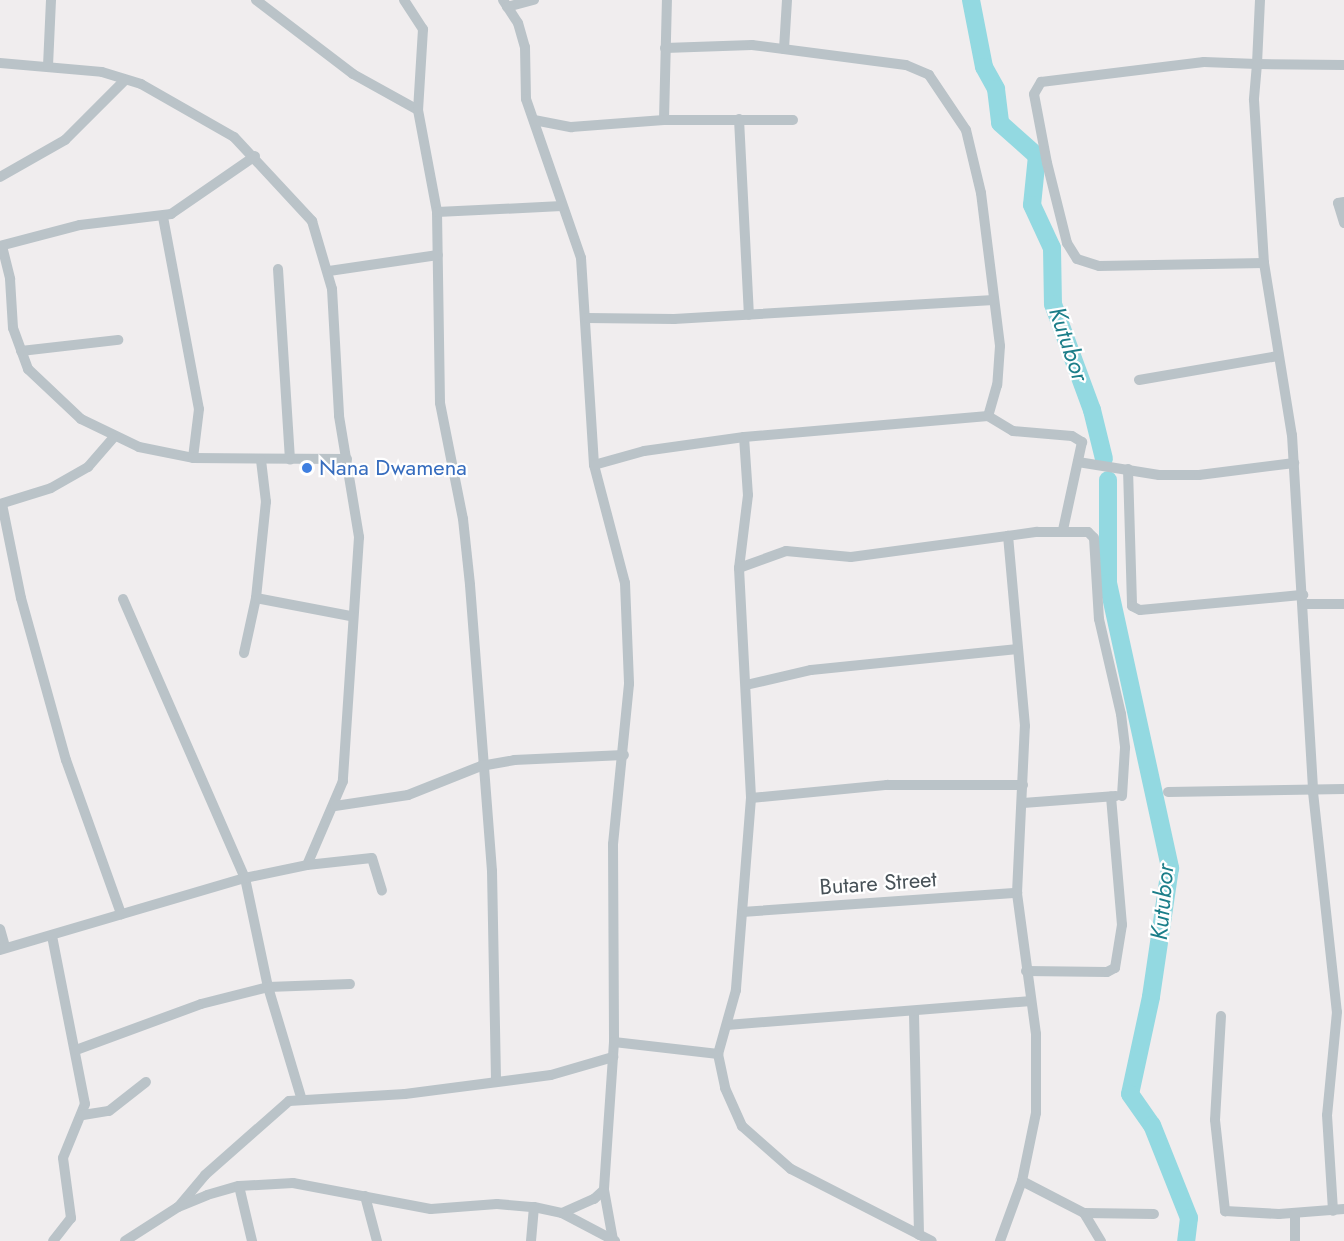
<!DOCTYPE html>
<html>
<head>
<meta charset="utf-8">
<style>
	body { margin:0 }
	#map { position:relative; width:1344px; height:1241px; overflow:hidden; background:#f0edee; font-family:Jost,sans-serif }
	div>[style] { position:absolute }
	.river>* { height:18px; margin:-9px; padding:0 9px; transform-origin:9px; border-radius:9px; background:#93d9e1 }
	.minor>* { height:10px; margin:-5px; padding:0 5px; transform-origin:5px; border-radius:5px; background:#bac3c8 }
	.dots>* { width:16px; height:16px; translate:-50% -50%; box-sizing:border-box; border:3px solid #fff; border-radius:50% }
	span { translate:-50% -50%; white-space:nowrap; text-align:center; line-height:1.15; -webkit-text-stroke:4.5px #fff; paint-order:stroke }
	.shop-label { font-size:22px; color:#366cbe }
	.left { translate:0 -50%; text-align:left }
	.street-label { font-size:22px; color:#485258 }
	.water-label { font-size:24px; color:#1c7e89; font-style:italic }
</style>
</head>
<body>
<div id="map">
	<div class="river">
		<div style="left:971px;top:0;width:68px;rotate:79deg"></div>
		<div style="left:984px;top:67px;width:25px;rotate:61deg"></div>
		<div style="left:996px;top:89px;width:34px;rotate:83deg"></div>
		<div style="left:1000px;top:123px;width:50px;rotate:41.7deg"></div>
		<div style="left:1037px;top:156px;width:49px;rotate:95.8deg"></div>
		<div style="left:1032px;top:205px;width:47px;rotate:65.1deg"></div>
		<div style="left:1052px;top:248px;width:56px;rotate:89deg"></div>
		<div style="left:1053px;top:304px;width:113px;rotate:69.8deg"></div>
		<div style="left:1092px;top:410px;width:50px;rotate:76.2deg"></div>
		<div style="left:1108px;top:480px;width:103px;rotate:90deg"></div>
		<div style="left:1108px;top:583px;width:292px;rotate:77.7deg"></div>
		<div style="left:1170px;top:868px;width:130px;rotate:98.4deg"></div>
		<div style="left:1151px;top:997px;width:99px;rotate:102.2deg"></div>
		<div style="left:1130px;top:1094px;width:38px;rotate:55deg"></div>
		<div style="left:1152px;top:1125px;width:100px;rotate:68.3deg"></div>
		<div style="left:1189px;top:1218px;width:23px;rotate:97deg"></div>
	</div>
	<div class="minor">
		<div style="left:256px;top:0;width:122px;rotate:37.3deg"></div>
		<div style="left:353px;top:74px;width:74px;rotate:29deg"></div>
		<div style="left:404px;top:0;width:35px;rotate:57deg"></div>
		<div style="left:423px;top:29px;width:81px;rotate:93.5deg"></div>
		<div style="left:418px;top:110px;width:104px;rotate:79.4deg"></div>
		<div style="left:437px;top:212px;width:191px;rotate:89.1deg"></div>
		<div style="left:440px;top:403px;width:118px;rotate:78.8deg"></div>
		<div style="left:463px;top:519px;width:66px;rotate:83.9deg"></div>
		<div style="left:470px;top:585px;width:287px;rotate:85.6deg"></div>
		<div style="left:492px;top:871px;width:209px;rotate:88.9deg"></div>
		<div style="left:503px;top:0;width:27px;rotate:57deg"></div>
		<div style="left:518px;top:23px;width:25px;rotate:74deg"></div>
		<div style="left:525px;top:47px;width:52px;rotate:88.9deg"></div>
		<div style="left:526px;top:99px;width:168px;rotate:70.9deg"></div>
		<div style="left:581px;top:258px;width:207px;rotate:86.4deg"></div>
		<div style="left:594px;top:465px;width:122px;rotate:75.3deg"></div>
		<div style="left:625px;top:583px;width:101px;rotate:87.7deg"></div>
		<div style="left:629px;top:684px;width:161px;rotate:95.7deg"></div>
		<div style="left:613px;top:844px;width:198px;rotate:89.7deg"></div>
		<div style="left:614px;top:1042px;width:148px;rotate:93.9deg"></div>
		<div style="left:604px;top:1190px;width:51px;rotate:79.8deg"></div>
		<div style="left:1260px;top:0;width:64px;rotate:92.7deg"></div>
		<div style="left:1257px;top:64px;width:87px;rotate:0.7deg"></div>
		<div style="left:507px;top:7px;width:28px;rotate:-15deg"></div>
		<div style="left:665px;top:48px;width:87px;rotate:-2deg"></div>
		<div style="left:752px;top:45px;width:155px;rotate:7.4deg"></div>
		<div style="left:906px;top:65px;width:25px;rotate:23deg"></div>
		<div style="left:929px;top:75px;width:66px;rotate:56.1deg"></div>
		<div style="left:966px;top:130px;width:65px;rotate:76.6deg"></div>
		<div style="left:981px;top:193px;width:154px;rotate:82.9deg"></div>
		<div style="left:1000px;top:346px;width:39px;rotate:94deg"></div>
		<div style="left:997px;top:385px;width:32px;rotate:106deg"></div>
		<div style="left:784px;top:49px;width:49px;rotate:-86.5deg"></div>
		<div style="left:0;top:63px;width:102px;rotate:5deg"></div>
		<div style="left:102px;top:72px;width:41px;rotate:17.1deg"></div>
		<div style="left:141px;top:84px;width:107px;rotate:29.7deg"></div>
		<div style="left:234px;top:137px;width:115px;rotate:47.1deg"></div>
		<div style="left:312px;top:221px;width:71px;rotate:73.6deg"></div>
		<div style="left:332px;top:289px;width:127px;rotate:86.8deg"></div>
		<div style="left:339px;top:416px;width:123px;rotate:80.6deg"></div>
		<div style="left:359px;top:537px;width:245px;rotate:93.8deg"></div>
		<div style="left:343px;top:781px;width:91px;rotate:113.2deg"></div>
		<div style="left:48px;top:66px;width:66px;rotate:-87.4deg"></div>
		<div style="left:739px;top:119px;width:196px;rotate:87.1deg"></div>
		<div style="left:534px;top:120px;width:38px;rotate:11deg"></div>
		<div style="left:571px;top:127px;width:93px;rotate:-4.3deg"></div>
		<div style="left:664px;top:120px;width:120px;rotate:-88.6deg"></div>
		<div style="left:664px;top:120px;width:129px"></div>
		<div style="left:0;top:177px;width:75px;rotate:-29.6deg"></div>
		<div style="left:65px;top:140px;width:85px;rotate:-45deg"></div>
		<div style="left:1344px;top:202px;width:6px;rotate:171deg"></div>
		<div style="left:1338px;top:203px;width:21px;rotate:73deg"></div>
		<div style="left:437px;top:212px;width:125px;rotate:-2.7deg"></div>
		<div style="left:163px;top:217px;width:195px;rotate:79.4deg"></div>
		<div style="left:199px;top:409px;width:49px;rotate:97deg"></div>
		<div style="left:0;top:246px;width:83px;rotate:-14.7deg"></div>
		<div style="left:80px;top:225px;width:92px;rotate:-6.9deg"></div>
		<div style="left:171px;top:214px;width:102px;rotate:-34.6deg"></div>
		<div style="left:2px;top:246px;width:34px;rotate:76deg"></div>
		<div style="left:10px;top:279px;width:49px;rotate:86.5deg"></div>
		<div style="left:13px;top:328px;width:44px;rotate:69.9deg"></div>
		<div style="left:28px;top:369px;width:73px;rotate:43.3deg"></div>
		<div style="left:81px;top:419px;width:64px;rotate:25.8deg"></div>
		<div style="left:139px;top:447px;width:55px;rotate:11.5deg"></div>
		<div style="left:193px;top:458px;width:154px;rotate:0.4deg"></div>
		<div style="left:1264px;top:263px;width:165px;rotate:179deg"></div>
		<div style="left:1099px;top:266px;width:23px;rotate:-162deg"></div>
		<div style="left:1077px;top:259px;width:19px;rotate:-122deg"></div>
		<div style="left:1067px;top:243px;width:82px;rotate:-104deg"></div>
		<div style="left:1047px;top:163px;width:70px;rotate:-100.7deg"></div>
		<div style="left:1034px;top:94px;width:14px;rotate:-60deg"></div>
		<div style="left:1041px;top:82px;width:164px;rotate:-7deg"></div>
		<div style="left:1204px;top:62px;width:53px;rotate:2.2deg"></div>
		<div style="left:1257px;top:64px;width:36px;rotate:95deg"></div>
		<div style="left:1254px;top:100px;width:163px;rotate:86.5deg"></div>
		<div style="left:1264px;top:263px;width:174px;rotate:80.8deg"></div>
		<div style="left:1292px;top:435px;width:358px;rotate:86.6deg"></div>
		<div style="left:1313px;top:792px;width:221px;rotate:83.8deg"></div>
		<div style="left:1337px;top:1012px;width:103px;rotate:95.5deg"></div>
		<div style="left:1327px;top:1115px;width:96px;rotate:86.4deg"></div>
		<div style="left:278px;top:269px;width:191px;rotate:86.4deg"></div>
		<div style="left:329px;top:271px;width:110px;rotate:-8.4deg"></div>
		<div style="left:587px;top:318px;width:87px;rotate:0.7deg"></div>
		<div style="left:674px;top:319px;width:320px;rotate:-3.4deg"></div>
		<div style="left:21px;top:351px;width:98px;rotate:-6.5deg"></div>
		<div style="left:1139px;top:380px;width:141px;rotate:-9.8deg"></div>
		<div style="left:744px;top:437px;width:58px;rotate:86.1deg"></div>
		<div style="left:748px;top:495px;width:74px;rotate:97deg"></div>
		<div style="left:739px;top:568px;width:230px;rotate:87deg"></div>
		<div style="left:751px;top:798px;width:193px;rotate:94.5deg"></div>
		<div style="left:736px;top:990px;width:66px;rotate:105.7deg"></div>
		<div style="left:718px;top:1054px;width:35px;rotate:78deg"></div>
		<div style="left:725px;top:1088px;width:42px;rotate:65.9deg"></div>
		<div style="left:742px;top:1126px;width:65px;rotate:41.3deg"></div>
		<div style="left:791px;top:1169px;width:158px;rotate:27.1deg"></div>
		<div style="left:1078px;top:462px;width:82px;rotate:9.1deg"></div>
		<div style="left:1159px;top:475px;width:40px"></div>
		<div style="left:1199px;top:475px;width:96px;rotate:-7.2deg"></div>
		<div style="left:594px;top:465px;width:52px;rotate:-15.6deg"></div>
		<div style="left:644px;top:451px;width:101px;rotate:-8deg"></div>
		<div style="left:744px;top:437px;width:245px;rotate:-4.9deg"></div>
		<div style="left:988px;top:416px;width:29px;rotate:31deg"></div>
		<div style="left:1013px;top:431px;width:59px;rotate:4.8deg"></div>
		<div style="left:1072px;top:436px;width:12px;rotate:31deg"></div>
		<div style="left:1082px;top:442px;width:90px;rotate:102.2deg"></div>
		<div style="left:1128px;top:469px;width:137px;rotate:88.3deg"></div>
		<div style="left:1132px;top:606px;width:9px;rotate:27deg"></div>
		<div style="left:1140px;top:610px;width:164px;rotate:-5.3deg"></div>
		<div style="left:0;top:504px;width:53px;rotate:-17.4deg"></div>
		<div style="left:51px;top:488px;width:43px;rotate:-29.6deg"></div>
		<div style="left:88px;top:467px;width:38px;rotate:-49deg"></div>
		<div style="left:2px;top:504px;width:96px;rotate:78.6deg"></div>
		<div style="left:21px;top:598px;width:168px;rotate:74.5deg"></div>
		<div style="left:66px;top:760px;width:164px;rotate:70.3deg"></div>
		<div style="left:739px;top:568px;width:50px;rotate:-19.9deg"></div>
		<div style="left:786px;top:551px;width:65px;rotate:5.3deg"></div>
		<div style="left:851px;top:557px;width:188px;rotate:-7.7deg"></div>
		<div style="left:1037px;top:532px;width:51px"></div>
		<div style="left:1088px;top:532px;width:8px;rotate:45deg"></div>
		<div style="left:1094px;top:538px;width:81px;rotate:86.5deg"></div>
		<div style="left:1099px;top:619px;width:98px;rotate:77deg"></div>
		<div style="left:1121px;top:714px;width:34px;rotate:83deg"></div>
		<div style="left:1125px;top:748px;width:48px;rotate:93.6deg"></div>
		<div style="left:256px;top:598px;width:96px;rotate:10.8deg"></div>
		<div style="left:123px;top:599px;width:305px;rotate:66.4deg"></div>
		<div style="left:245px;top:878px;width:111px;rotate:78.1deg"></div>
		<div style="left:268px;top:987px;width:115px;rotate:73.3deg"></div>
		<div style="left:1305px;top:604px;width:39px"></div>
		<div style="left:244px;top:653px;width:56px;rotate:-77.7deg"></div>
		<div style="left:256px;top:598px;width:97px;rotate:-84.1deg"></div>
		<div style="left:266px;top:502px;width:42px;rotate:-96.8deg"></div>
		<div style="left:746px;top:685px;width:67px;rotate:-13deg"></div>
		<div style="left:811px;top:670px;width:208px;rotate:-5.8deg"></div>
		<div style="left:1168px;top:792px;width:176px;rotate:-1deg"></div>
		<div style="left:751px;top:798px;width:137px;rotate:-5.5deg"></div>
		<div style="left:887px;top:785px;width:136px"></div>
		<div style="left:1023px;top:803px;width:93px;rotate:-4.3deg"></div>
		<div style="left:335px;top:806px;width:74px;rotate:-8.6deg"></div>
		<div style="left:408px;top:795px;width:79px;rotate:-21.7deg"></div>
		<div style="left:481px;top:766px;width:34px;rotate:-10deg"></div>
		<div style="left:514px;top:760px;width:110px;rotate:-2.6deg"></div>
		<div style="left:742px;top:912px;width:276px;rotate:-4deg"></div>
		<div style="left:0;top:929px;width:19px;rotate:74deg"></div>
		<div style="left:52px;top:936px;width:171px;rotate:78.9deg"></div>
		<div style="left:85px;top:1104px;width:58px;rotate:112.2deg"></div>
		<div style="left:63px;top:1158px;width:61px;rotate:82.4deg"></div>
		<div style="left:71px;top:1218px;width:29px;rotate:128deg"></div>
		<div style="left:0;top:950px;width:255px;rotate:-16.4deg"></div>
		<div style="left:245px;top:878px;width:63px;rotate:-11.8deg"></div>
		<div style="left:307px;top:865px;width:65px;rotate:-6.1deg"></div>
		<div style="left:372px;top:858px;width:34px;rotate:73deg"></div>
		<div style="left:1026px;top:971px;width:81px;rotate:0.7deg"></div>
		<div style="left:1107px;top:972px;width:9px;rotate:-27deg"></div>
		<div style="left:1115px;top:968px;width:44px;rotate:-80.8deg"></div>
		<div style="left:1122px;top:925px;width:129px;rotate:-94.9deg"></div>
		<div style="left:914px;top:1014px;width:221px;rotate:88.7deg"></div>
		<div style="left:1221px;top:1016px;width:104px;rotate:93.3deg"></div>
		<div style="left:1215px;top:1120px;width:92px;rotate:83.7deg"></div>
		<div style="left:1225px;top:1211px;width:54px;rotate:3.2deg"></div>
		<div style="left:1279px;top:1214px;width:65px;rotate:-4.4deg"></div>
		<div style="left:727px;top:1025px;width:305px;rotate:-4.5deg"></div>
		<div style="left:614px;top:1042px;width:105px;rotate:6.6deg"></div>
		<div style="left:76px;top:1050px;width:133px;rotate:-20.2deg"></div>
		<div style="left:201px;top:1004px;width:69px;rotate:-14.2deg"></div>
		<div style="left:268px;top:987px;width:82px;rotate:-2.1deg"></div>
		<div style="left:83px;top:1115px;width:26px;rotate:-9deg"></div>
		<div style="left:109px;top:1111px;width:47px;rotate:-38.1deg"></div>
		<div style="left:1022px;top:1181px;width:70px;rotate:27.3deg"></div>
		<div style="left:1084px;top:1213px;width:70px;rotate:0.8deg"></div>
		<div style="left:239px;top:1186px;width:57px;rotate:76.7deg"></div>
		<div style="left:365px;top:1196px;width:47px;rotate:75.1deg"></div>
		<div style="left:180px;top:1205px;width:39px;rotate:-50deg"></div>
		<div style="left:205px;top:1175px;width:112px;rotate:-41.4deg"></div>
		<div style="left:289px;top:1101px;width:116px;rotate:-3.5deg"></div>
		<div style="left:405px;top:1094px;width:147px;rotate:-7.4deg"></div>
		<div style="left:551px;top:1075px;width:65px;rotate:-16.2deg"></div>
		<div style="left:562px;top:1213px;width:35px;rotate:-24deg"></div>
		<div style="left:594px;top:1199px;width:13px;rotate:-42deg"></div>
		<div style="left:1084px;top:1213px;width:33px;rotate:59deg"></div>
		<div style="left:125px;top:1241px;width:63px;rotate:-32.7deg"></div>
		<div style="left:178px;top:1207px;width:31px;rotate:-22deg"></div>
		<div style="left:207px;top:1195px;width:33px;rotate:-16deg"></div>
		<div style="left:239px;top:1186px;width:54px;rotate:-3.2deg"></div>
		<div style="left:293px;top:1183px;width:140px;rotate:10.7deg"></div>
		<div style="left:431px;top:1209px;width:66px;rotate:-4.3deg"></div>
		<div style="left:497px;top:1204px;width:37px;rotate:5deg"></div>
		<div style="left:534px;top:1207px;width:29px;rotate:12deg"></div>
		<div style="left:562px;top:1213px;width:60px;rotate:27.8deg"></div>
		<div style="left:531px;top:1241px;width:34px;rotate:-85deg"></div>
		<div style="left:1000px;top:1241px;width:64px;rotate:-69.9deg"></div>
		<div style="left:1022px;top:1181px;width:69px;rotate:-78.4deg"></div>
		<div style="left:1036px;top:1113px;width:79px;rotate:-90deg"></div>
		<div style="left:1036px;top:1034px;width:142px;rotate:-97.7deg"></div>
		<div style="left:1017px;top:893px;width:167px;rotate:-87.3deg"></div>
		<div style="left:1025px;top:726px;width:191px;rotate:-95.1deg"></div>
		<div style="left:1295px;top:1241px;width:27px;rotate:-90deg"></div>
	</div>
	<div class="dots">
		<div style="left:307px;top:468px;background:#3f7fe0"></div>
	</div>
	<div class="shop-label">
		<span class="left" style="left:319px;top:468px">Nana Dwamena</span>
	</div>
	<div class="street-label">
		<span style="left:878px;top:883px;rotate:-4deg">Butare Street</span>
	</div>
	<div class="water-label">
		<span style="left:1069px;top:344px;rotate:71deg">Kutubor</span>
		<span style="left:1162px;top:902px;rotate:-85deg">Kutubor</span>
	</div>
</div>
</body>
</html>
